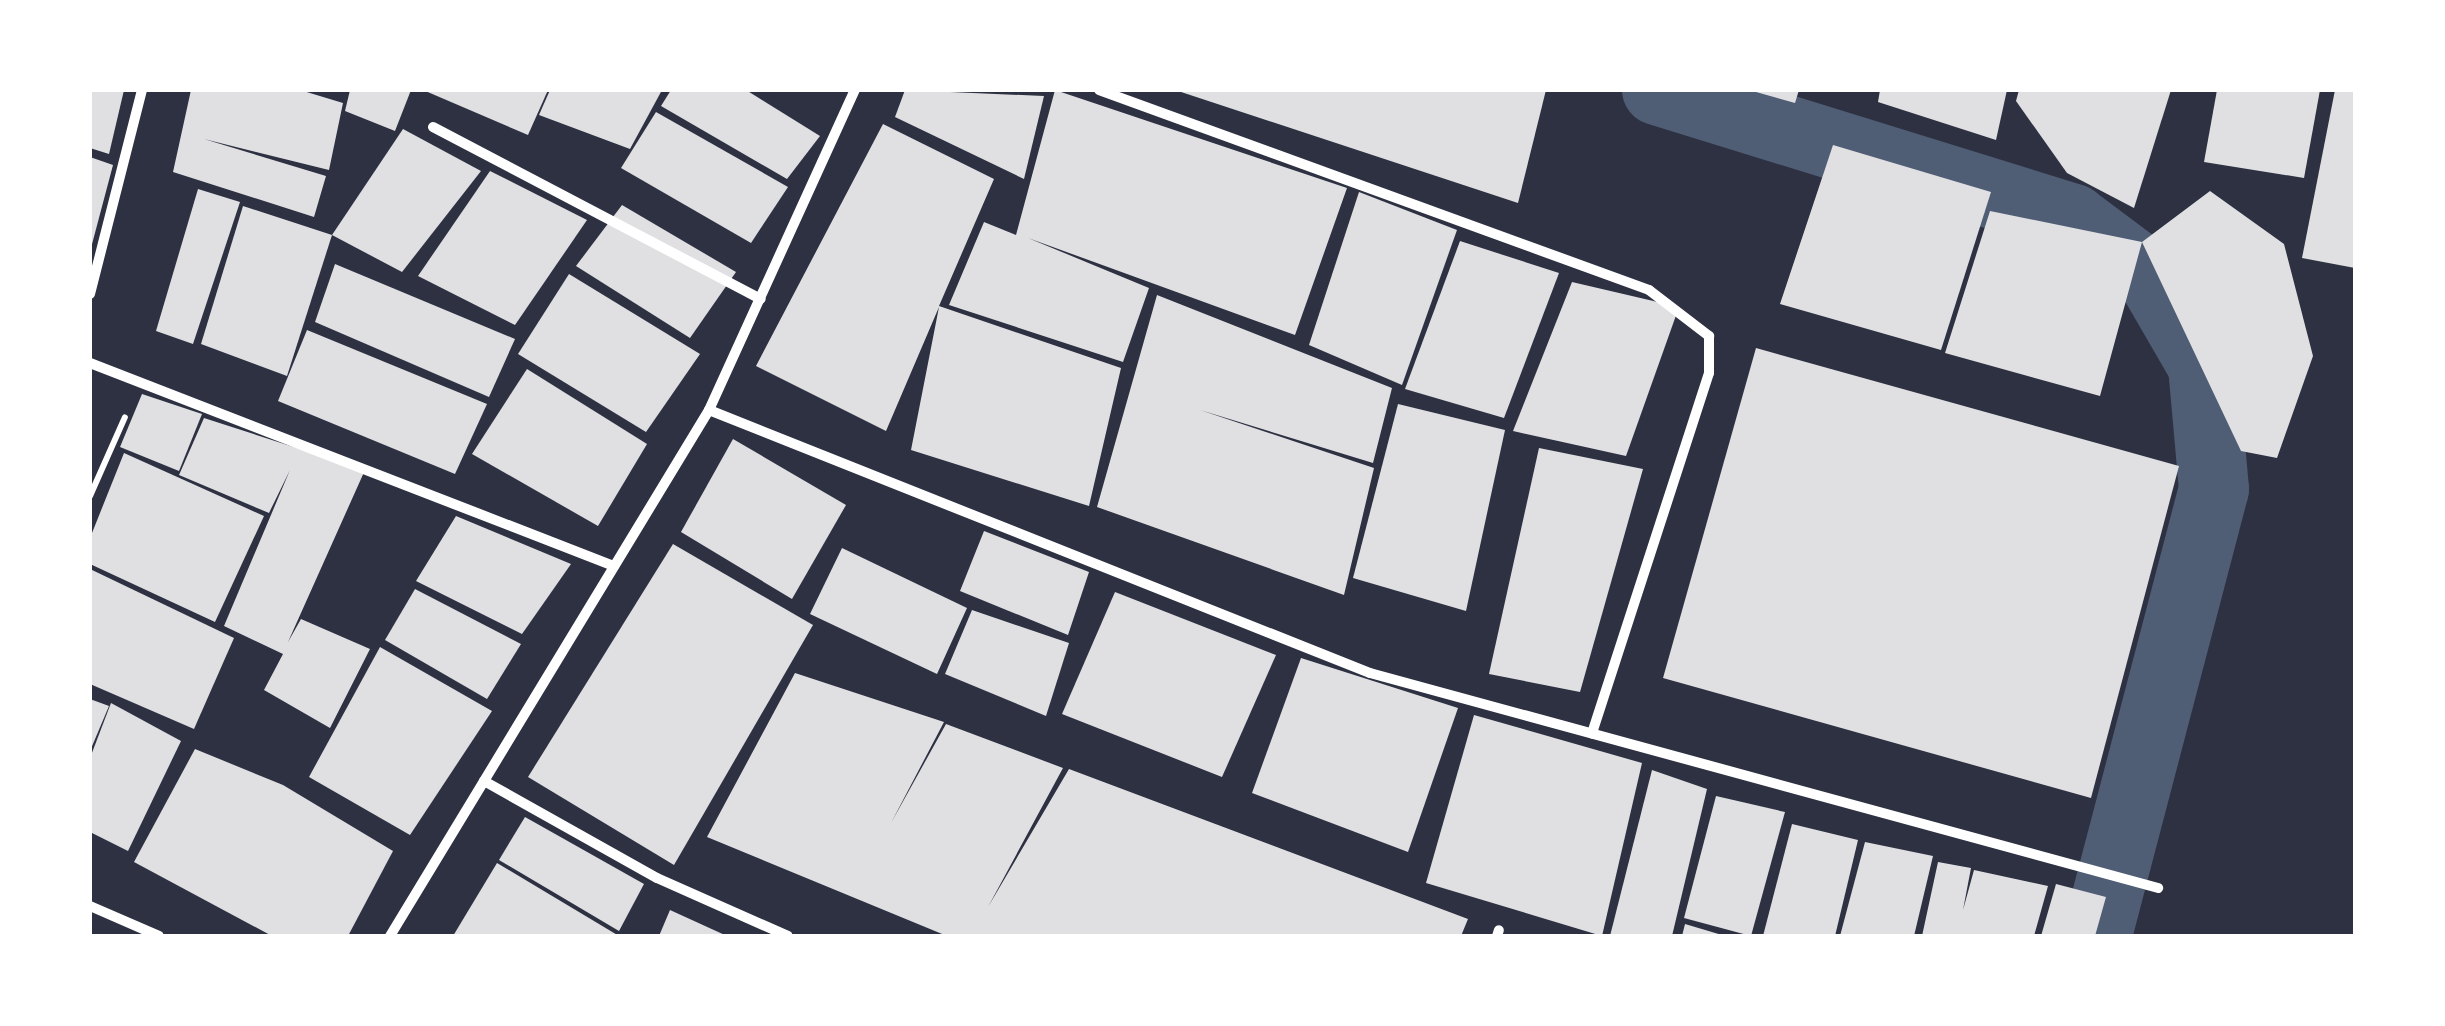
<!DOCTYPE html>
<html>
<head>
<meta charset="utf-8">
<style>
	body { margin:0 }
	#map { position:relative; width:2445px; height:1026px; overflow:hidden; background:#2d3142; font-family:Cabin,sans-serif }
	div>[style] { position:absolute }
	.canal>* { height:70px; margin:-35px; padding:0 35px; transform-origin:35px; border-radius:35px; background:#4f5d75 }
	.building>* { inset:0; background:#e0e0e3 }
	.path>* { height:6px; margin:-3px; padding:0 3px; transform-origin:3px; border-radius:3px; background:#fff }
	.minor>* { height:10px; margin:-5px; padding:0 5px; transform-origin:5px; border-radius:5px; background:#fff }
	span { translate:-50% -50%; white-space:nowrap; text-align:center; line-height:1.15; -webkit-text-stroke:10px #fff; paint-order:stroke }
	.frame { position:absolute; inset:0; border:92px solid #fff; pointer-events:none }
</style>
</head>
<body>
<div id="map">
	<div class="canal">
		<div style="left:1657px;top:90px;width:436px;rotate:17.2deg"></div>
		<div style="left:2073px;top:219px;width:99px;rotate:36.8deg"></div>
		<div style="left:2152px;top:278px;width:102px;rotate:59.9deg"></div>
		<div style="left:2203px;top:366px;width:123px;rotate:84.9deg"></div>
		<div style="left:2214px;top:489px;width:462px;rotate:104.7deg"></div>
	</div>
	<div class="building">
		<div style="clip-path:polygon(90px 90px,124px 90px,109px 154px,90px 148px)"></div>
		<div style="clip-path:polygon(191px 90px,300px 90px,343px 103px,329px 170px,204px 139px,326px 176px,314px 217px,173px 172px)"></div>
		<div style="clip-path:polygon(350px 90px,411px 90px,395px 131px,345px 111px)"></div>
		<div style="clip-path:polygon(423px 90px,548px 90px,528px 135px)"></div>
		<div style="clip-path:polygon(550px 90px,662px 90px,630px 149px,539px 115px)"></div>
		<div style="clip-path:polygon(671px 90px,746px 90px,820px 136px,787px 179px,661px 106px)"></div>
		<div style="clip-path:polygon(905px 90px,1044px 96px,1024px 179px,895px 117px)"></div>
		<div style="clip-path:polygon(1055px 90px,1347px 188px,1295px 335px,1028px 238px,1149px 288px,1123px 362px,949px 305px,984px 222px,1016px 235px)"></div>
		<div style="clip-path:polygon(1175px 90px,1546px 90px,1518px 203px)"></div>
		<div style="clip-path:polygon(1749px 90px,1799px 90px,1795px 103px)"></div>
		<div style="clip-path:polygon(1880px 90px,2007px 90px,1996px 140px,1878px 102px)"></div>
		<div style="clip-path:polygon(2019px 90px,2171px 90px,2134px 208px,2067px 173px,2016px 101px)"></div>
		<div style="clip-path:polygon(2217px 90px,2320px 90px,2304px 178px,2204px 162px)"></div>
		<div style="clip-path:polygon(2335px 90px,2355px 90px,2355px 268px,2302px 258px)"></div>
		<div style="clip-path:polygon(656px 112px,788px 187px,751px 243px,621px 168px)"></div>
		<div style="clip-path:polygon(883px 124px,994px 179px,939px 306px,1121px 368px,1089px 506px,911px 450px,939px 307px,886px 431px,756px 366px)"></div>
		<div style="clip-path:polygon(403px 129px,481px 171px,402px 272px,332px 235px)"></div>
		<div style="clip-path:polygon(1833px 145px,1991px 192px,1941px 350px,1780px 304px)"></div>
		<div style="clip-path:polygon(90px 157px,113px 165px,91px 248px,90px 248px)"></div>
		<div style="clip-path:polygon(490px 171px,587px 220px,515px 325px,418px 276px)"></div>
		<div style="clip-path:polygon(198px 189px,240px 202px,193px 344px,156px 331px)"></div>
		<div style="clip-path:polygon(2210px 191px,2284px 244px,2313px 356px,2277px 458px,2241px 451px,2142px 242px,2100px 396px,1945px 353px,1990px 211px,2142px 242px)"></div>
		<div style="clip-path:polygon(1359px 192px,1457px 230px,1402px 385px,1309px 345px)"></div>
		<div style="clip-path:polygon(622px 205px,736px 272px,690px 338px,576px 266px)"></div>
		<div style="clip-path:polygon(243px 206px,332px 235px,287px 376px,201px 344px)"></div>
		<div style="clip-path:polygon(1460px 241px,1559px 273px,1504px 418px,1405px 389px)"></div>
		<div style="clip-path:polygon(335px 264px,515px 339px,489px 397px,315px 322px)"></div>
		<div style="clip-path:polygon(569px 274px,700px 354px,646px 432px,518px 354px)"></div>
		<div style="clip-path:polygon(1572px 282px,1679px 307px,1626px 456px,1513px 431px)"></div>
		<div style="clip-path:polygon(1157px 295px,1392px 388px,1373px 463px,1200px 410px,1374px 468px,1344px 595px,1097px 507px)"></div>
		<div style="clip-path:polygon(307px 330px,487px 404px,455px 474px,278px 401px)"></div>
		<div style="clip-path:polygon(1756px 348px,2179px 466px,2091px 798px,1663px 678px)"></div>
		<div style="clip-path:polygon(527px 369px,647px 444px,598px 526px,472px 454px)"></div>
		<div style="clip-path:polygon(142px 394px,202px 414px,179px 471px,120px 447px)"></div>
		<div style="clip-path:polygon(1398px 404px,1505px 430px,1466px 611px,1353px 578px)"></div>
		<div style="clip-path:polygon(204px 418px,365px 470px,288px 642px,301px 619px,370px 649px,330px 728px,264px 690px,283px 654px,224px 626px,290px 470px,269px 513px,179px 475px)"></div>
		<div style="clip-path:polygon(733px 439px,846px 505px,792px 599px,681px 532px)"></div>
		<div style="clip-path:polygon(1539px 448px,1643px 469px,1580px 692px,1489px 674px)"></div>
		<div style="clip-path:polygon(124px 453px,264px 516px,215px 622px,90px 564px,90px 538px)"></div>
		<div style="clip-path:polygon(456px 516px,571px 564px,522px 634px,416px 581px)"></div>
		<div style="clip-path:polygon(984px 531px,1089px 572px,1068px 635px,960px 591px)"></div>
		<div style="clip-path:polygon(673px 544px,813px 625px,674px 865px,528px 777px)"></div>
		<div style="clip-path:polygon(842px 548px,967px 608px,937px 674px,810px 614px)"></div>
		<div style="clip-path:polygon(90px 569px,234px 638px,194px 729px,90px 684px)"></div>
		<div style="clip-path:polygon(415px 589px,521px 644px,487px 699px,385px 640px)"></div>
		<div style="clip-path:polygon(1115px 592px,1276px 655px,1222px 777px,1062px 714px)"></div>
		<div style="clip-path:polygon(972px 610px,1069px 643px,1046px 716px,945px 674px)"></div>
		<div style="clip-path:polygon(380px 647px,492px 711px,410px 835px,309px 777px)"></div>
		<div style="clip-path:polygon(1301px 658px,1458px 708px,1408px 852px,1252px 793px)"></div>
		<div style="clip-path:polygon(795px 673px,944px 722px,891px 823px,946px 724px,1063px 768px,988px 907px,1069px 769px,1468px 919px,1461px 936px,947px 936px,707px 837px)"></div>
		<div style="clip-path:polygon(90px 699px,109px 706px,90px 751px)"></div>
		<div style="clip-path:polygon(111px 703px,181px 741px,128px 851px,90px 832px,90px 758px)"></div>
		<div style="clip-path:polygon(1474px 715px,1642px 763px,1602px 936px,1426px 883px)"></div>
		<div style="clip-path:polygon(195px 749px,283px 785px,393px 851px,348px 936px,272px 936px,134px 862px)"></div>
		<div style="clip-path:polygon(1652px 770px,1707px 789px,1672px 936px,1610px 936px)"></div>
		<div style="clip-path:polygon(1716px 796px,1785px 812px,1751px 936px,1684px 918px)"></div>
		<div style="clip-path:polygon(525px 817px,644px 884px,619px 931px,499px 860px)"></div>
		<div style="clip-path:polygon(1792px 824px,1858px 840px,1835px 936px,1763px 936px)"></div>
		<div style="clip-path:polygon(1865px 842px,1933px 856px,1914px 936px,1840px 936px)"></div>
		<div style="clip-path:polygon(1938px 862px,1971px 868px,1963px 910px,1974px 870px,2048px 886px,2034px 936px,1922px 936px)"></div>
		<div style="clip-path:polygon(497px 863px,619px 936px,453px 936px)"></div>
		<div style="clip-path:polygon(2056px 884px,2106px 897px,2095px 936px,2041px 936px)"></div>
		<div style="clip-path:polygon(670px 910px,727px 936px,659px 936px)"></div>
		<div style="clip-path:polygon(1685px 924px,1722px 935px,1722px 936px,1682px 936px)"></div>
	</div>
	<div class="path">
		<div style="left:90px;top:496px;width:86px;rotate:-66.1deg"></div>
	</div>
	<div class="minor">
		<div style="left:1099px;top:90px;width:585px;rotate:19.98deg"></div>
		<div style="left:1649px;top:290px;width:76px;rotate:37.5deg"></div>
		<div style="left:1709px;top:336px;width:37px;rotate:90deg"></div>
		<div style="left:1709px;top:373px;width:379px;rotate:108deg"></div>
		<div style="left:433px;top:127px;width:370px;rotate:27.7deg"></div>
		<div style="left:90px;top:294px;width:211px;rotate:-75.7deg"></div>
		<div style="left:90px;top:363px;width:562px;rotate:21.18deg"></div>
		<div style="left:709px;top:410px;width:711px;rotate:21.7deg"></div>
		<div style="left:1370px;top:673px;width:817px;rotate:15.26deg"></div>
		<div style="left:484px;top:781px;width:198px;rotate:29.3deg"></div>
		<div style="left:657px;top:878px;width:143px;rotate:23.9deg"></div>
		<div style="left:90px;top:906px;width:75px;rotate:23.5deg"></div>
		<div style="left:390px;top:936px;width:615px;rotate:-58.76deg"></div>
		<div style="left:709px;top:410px;width:352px;rotate:-65.5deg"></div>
		<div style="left:1497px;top:936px;width:6px;rotate:-72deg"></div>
	</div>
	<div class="frame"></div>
</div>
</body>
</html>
